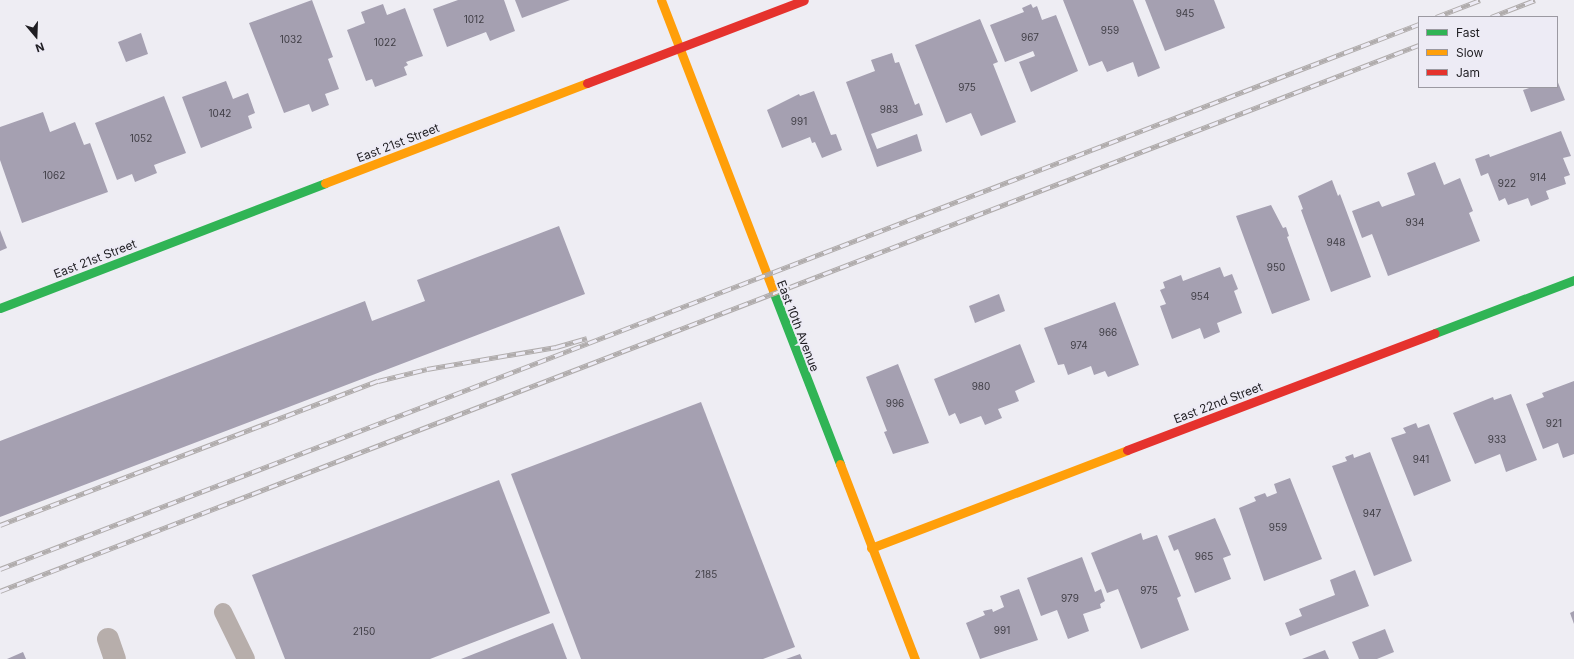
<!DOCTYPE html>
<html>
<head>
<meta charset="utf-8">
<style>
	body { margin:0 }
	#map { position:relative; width:1574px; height:659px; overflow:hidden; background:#eeedf3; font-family:Inter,sans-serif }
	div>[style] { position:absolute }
	.building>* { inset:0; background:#a5a0b1 }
	.lane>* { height:18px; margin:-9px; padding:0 9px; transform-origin:9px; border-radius:9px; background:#b7aeab }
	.street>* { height:22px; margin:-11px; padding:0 11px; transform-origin:11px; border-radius:11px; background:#b7aeab }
	.fast>* { height:9px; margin:-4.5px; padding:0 4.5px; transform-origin:4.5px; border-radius:4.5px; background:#30b455 }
	.slow>* { height:9px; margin:-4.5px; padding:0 4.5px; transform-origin:4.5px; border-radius:4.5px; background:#ff9f0a }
	.jam>* { height:9px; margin:-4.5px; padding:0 4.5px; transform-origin:4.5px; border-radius:4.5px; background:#e5322d }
	.rail>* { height:4.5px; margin-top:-2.25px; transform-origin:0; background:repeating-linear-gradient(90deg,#edebf5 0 9px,#b0acac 0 18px); box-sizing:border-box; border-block:1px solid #b0acac }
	span { translate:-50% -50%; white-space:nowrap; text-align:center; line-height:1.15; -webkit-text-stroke:4px #edebf5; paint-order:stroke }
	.number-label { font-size:10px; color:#403e46 }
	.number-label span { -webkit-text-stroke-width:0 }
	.street-label { font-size:12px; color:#1f1e22 }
	.legend { position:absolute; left:1418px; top:16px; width:140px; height:72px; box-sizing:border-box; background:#edebf5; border:1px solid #9b99a1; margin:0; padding:5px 7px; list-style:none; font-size:12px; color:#1f1e22 }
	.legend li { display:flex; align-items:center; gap:8px; height:20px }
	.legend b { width:20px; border:1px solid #9b99a1 }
	.north { position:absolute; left:16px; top:16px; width:40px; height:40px; -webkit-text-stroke:3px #edebf5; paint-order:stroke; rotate:161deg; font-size:11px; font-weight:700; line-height:16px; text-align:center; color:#1f1e22 }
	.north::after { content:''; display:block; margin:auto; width:14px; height:18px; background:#1f1e22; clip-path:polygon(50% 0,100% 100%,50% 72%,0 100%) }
</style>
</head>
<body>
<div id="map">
	<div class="building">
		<div style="clip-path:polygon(312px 0,333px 57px,328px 59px,339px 89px,325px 94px,329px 105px,312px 112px,309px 104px,284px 113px,249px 23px)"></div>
		<div style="clip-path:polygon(458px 0,504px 0,515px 31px,490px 41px,486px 32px,447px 47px,433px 9px)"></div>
		<div style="clip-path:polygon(515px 0,570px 0,522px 18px)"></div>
		<div style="clip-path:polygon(1063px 0,1133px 0,1160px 68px,1138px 77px,1133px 62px,1107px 72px,1102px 61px,1089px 66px)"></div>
		<div style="clip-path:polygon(1145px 0,1214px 0,1225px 28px,1165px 51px)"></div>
		<div style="clip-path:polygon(383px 4px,387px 15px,405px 8px,423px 56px,406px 62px,408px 65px,404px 67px,407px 75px,375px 87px,372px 79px,366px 81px,347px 30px,365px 23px,361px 12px)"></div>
		<div style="clip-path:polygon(1031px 4px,1033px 8px,1037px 6px,1042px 20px,1056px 15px,1078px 71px,1031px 92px,1019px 62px,1035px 56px,1033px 51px,1005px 62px,990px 25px,1024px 12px,1022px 8px)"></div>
		<div style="clip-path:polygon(980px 19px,998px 62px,993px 64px,1016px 122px,981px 136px,971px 113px,946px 123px,915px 45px)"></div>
		<div style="clip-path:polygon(141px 33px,148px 54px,126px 62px,118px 42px)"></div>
		<div style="clip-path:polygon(892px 53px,895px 63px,899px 62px,915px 105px,919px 103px,923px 115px,871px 134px,877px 149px,917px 134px,922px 151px,877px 167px,846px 82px,875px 71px,871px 60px)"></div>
		<div style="clip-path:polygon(1557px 80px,1565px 100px,1531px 112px,1523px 90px,1532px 87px,1557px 87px)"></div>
		<div style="clip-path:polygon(226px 81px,233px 99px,248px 93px,255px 113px,248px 116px,252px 128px,201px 148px,182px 97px)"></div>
		<div style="clip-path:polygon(814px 91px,831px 135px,836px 134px,842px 150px,822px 158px,815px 142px,812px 143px,810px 137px,782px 148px,767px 110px,799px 94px,800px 96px)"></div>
		<div style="clip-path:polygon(164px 96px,186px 153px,154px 165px,157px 173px,135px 182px,132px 174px,117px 180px,95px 123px)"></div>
		<div style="clip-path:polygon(43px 112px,50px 132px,75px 122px,84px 145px,90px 143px,108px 192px,22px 223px,0 160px,0 127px)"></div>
		<div style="clip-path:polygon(1561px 131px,1571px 156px,1563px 158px,1570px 175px,1564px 177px,1566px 184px,1546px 191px,1549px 199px,1531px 206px,1528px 198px,1508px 205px,1505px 198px,1499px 201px,1488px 173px,1481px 176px,1475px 159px,1489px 154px,1490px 157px)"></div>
		<div style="clip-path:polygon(1435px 162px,1444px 185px,1460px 178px,1473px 211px,1469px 213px,1480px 241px,1388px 276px,1372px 234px,1362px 238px,1352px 211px,1379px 201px,1382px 207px,1415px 195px,1407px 173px)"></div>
		<div style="clip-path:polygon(1332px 180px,1338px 196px,1340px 194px,1371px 277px,1331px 292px,1301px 210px,1303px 209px,1298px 196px)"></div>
		<div style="clip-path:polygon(1271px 205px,1283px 228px,1286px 227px,1289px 236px,1287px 237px,1310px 300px,1272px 314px,1236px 216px)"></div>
		<div style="clip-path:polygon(559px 226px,585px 294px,0 517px,0 441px,365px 301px,372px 321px,425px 301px,417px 280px)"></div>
		<div style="clip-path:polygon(0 230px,7px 248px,0 251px)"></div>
		<div style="clip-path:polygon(1220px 267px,1224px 277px,1232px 274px,1238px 289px,1234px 291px,1242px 313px,1217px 323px,1220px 332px,1204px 339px,1200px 328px,1172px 339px,1160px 306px,1166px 304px,1160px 290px,1165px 288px,1163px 282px,1181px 275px,1183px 281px)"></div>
		<div style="clip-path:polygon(999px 294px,1005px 311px,975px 323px,969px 306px)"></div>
		<div style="clip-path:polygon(1115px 302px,1139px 365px,1108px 377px,1105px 371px,1094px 375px,1091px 366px,1068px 375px,1064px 364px,1058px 365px,1044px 328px)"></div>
		<div style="clip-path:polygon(1020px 344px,1035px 382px,1015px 391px,1019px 401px,998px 409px,1002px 418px,985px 425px,981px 416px,960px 424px,955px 413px,949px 416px,934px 379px)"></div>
		<div style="clip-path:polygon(898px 364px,929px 443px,893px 454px,884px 432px,887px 431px,866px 377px)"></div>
		<div style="clip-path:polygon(1574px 381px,1574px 454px,1563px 458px,1558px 443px,1543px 449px,1526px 404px,1544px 397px,1542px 393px)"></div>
		<div style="clip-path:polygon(1511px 394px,1537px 460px,1506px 472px,1500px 454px,1475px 464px,1453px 413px,1493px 397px,1494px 400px)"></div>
		<div style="clip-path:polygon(701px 402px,795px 647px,763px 659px,581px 659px,511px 474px)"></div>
		<div style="clip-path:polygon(1416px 423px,1418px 428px,1429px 424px,1451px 481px,1414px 496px,1391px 438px,1406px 433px,1403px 428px)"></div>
		<div style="clip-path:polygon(1370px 452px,1412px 561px,1374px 576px,1332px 466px,1347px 461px,1345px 457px,1353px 454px,1354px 458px)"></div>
		<div style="clip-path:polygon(1290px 478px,1322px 559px,1264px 581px,1239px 508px,1256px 501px,1254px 497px,1265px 493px,1267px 497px,1277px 493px,1274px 484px)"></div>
		<div style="clip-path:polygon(499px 480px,550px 613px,430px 659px,285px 659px,252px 575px)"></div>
		<div style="clip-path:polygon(1215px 518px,1231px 555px,1223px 558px,1231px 579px,1195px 593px,1178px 549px,1174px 551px,1168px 536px)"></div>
		<div style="clip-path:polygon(1141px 533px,1143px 540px,1157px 535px,1181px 596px,1177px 598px,1189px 630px,1141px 649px,1118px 589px,1107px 593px,1091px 553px)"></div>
		<div style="clip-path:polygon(1082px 557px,1095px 592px,1101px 589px,1105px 601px,1100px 604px,1101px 608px,1083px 614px,1089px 631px,1068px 639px,1057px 610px,1041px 616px,1027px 578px)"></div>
		<div style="clip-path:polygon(1355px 570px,1369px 606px,1290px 636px,1285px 623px,1302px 616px,1299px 609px,1335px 595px,1330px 580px)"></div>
		<div style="clip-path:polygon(1019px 589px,1038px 640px,980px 659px,966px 623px,985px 615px,983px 611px,992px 609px,993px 612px,1004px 607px,1000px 596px)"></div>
		<div style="clip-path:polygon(1574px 611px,1574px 624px,1570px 613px)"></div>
		<div style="clip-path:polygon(553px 623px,567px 659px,461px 659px)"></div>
		<div style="clip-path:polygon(1385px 629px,1394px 652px,1377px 659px,1359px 659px,1352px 642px)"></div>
		<div style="clip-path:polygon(1325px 650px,1329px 659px,1302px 659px)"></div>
		<div style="clip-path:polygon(23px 652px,26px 659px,7px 659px)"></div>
		<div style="clip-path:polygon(800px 654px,802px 659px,786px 659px)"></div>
	</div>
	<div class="lane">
		<div style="left:223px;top:612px;width:52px;rotate:63.9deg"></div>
	</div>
	<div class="street">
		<div style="left:108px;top:639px;width:21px;rotate:71deg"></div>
	</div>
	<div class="fast">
		<div style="left:773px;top:291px;width:186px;rotate:68.8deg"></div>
		<div style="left:0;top:308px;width:348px;rotate:-21deg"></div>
		<div style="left:1435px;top:333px;width:149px;rotate:-20.9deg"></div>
	</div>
	<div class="slow">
		<div style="left:661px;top:0;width:312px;rotate:68.9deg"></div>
		<div style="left:325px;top:183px;width:280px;rotate:-20.9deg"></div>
		<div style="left:840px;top:464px;width:209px;rotate:69deg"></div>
		<div style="left:871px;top:548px;width:274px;rotate:-20.9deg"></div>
	</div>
	<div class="jam">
		<div style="left:587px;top:83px;width:232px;rotate:-20.9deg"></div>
		<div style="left:1127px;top:450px;width:329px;rotate:-20.8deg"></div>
	</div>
	<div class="rail">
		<div style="left:1436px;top:17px;width:47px;rotate:-21.1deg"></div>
		<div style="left:1491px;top:17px;width:47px;rotate:-21.1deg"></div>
		<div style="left:0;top:525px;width:404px;rotate:-20.9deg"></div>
		<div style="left:378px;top:381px;width:50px;rotate:-13.8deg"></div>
		<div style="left:427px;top:369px;width:131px;rotate:-9.7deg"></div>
		<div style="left:556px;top:347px;width:32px;rotate:-16deg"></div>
		<div style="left:0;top:569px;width:1520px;rotate:-21.01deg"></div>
		<div style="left:0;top:591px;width:1520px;rotate:-21.05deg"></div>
	</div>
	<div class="number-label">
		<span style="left:1185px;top:14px">945</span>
		<span style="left:474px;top:20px">1012</span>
		<span style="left:1110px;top:31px">959</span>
		<span style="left:1030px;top:38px">967</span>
		<span style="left:291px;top:40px">1032</span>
		<span style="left:385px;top:43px">1022</span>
		<span style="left:967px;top:88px">975</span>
		<span style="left:889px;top:110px">983</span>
		<span style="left:220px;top:114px">1042</span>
		<span style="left:799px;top:122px">991</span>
		<span style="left:141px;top:139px">1052</span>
		<span style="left:54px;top:176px">1062</span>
		<span style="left:1538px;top:178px">914</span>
		<span style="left:1507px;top:184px">922</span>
		<span style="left:1415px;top:223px">934</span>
		<span style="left:1336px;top:243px">948</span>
		<span style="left:1276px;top:268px">950</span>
		<span style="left:1200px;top:297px">954</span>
		<span style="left:1108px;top:333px">966</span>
		<span style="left:1079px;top:346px">974</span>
		<span style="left:981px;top:387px">980</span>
		<span style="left:895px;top:404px">996</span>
		<span style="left:1554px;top:424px">921</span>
		<span style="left:1497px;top:440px">933</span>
		<span style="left:1421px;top:460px">941</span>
		<span style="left:1372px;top:514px">947</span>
		<span style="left:1278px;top:528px">959</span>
		<span style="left:1204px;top:557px">965</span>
		<span style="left:706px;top:575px">2185</span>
		<span style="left:1149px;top:591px">975</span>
		<span style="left:1070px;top:599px">979</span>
		<span style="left:1002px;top:631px">991</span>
		<span style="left:364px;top:632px">2150</span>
	</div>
	<div class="street-label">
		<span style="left:398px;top:143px;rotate:-21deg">East 21st Street</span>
		<span style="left:95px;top:259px;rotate:-21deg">East 21st Street</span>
		<span style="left:798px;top:326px;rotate:69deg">East 10th Avenue</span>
		<span style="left:1218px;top:403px;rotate:-21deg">East 22nd Street</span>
	</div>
	<ul class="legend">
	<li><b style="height:5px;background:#30b455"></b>Fast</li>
	<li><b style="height:5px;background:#ff9f0a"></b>Slow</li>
	<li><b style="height:5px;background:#e5322d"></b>Jam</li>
	</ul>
	<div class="north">N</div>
</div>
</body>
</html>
